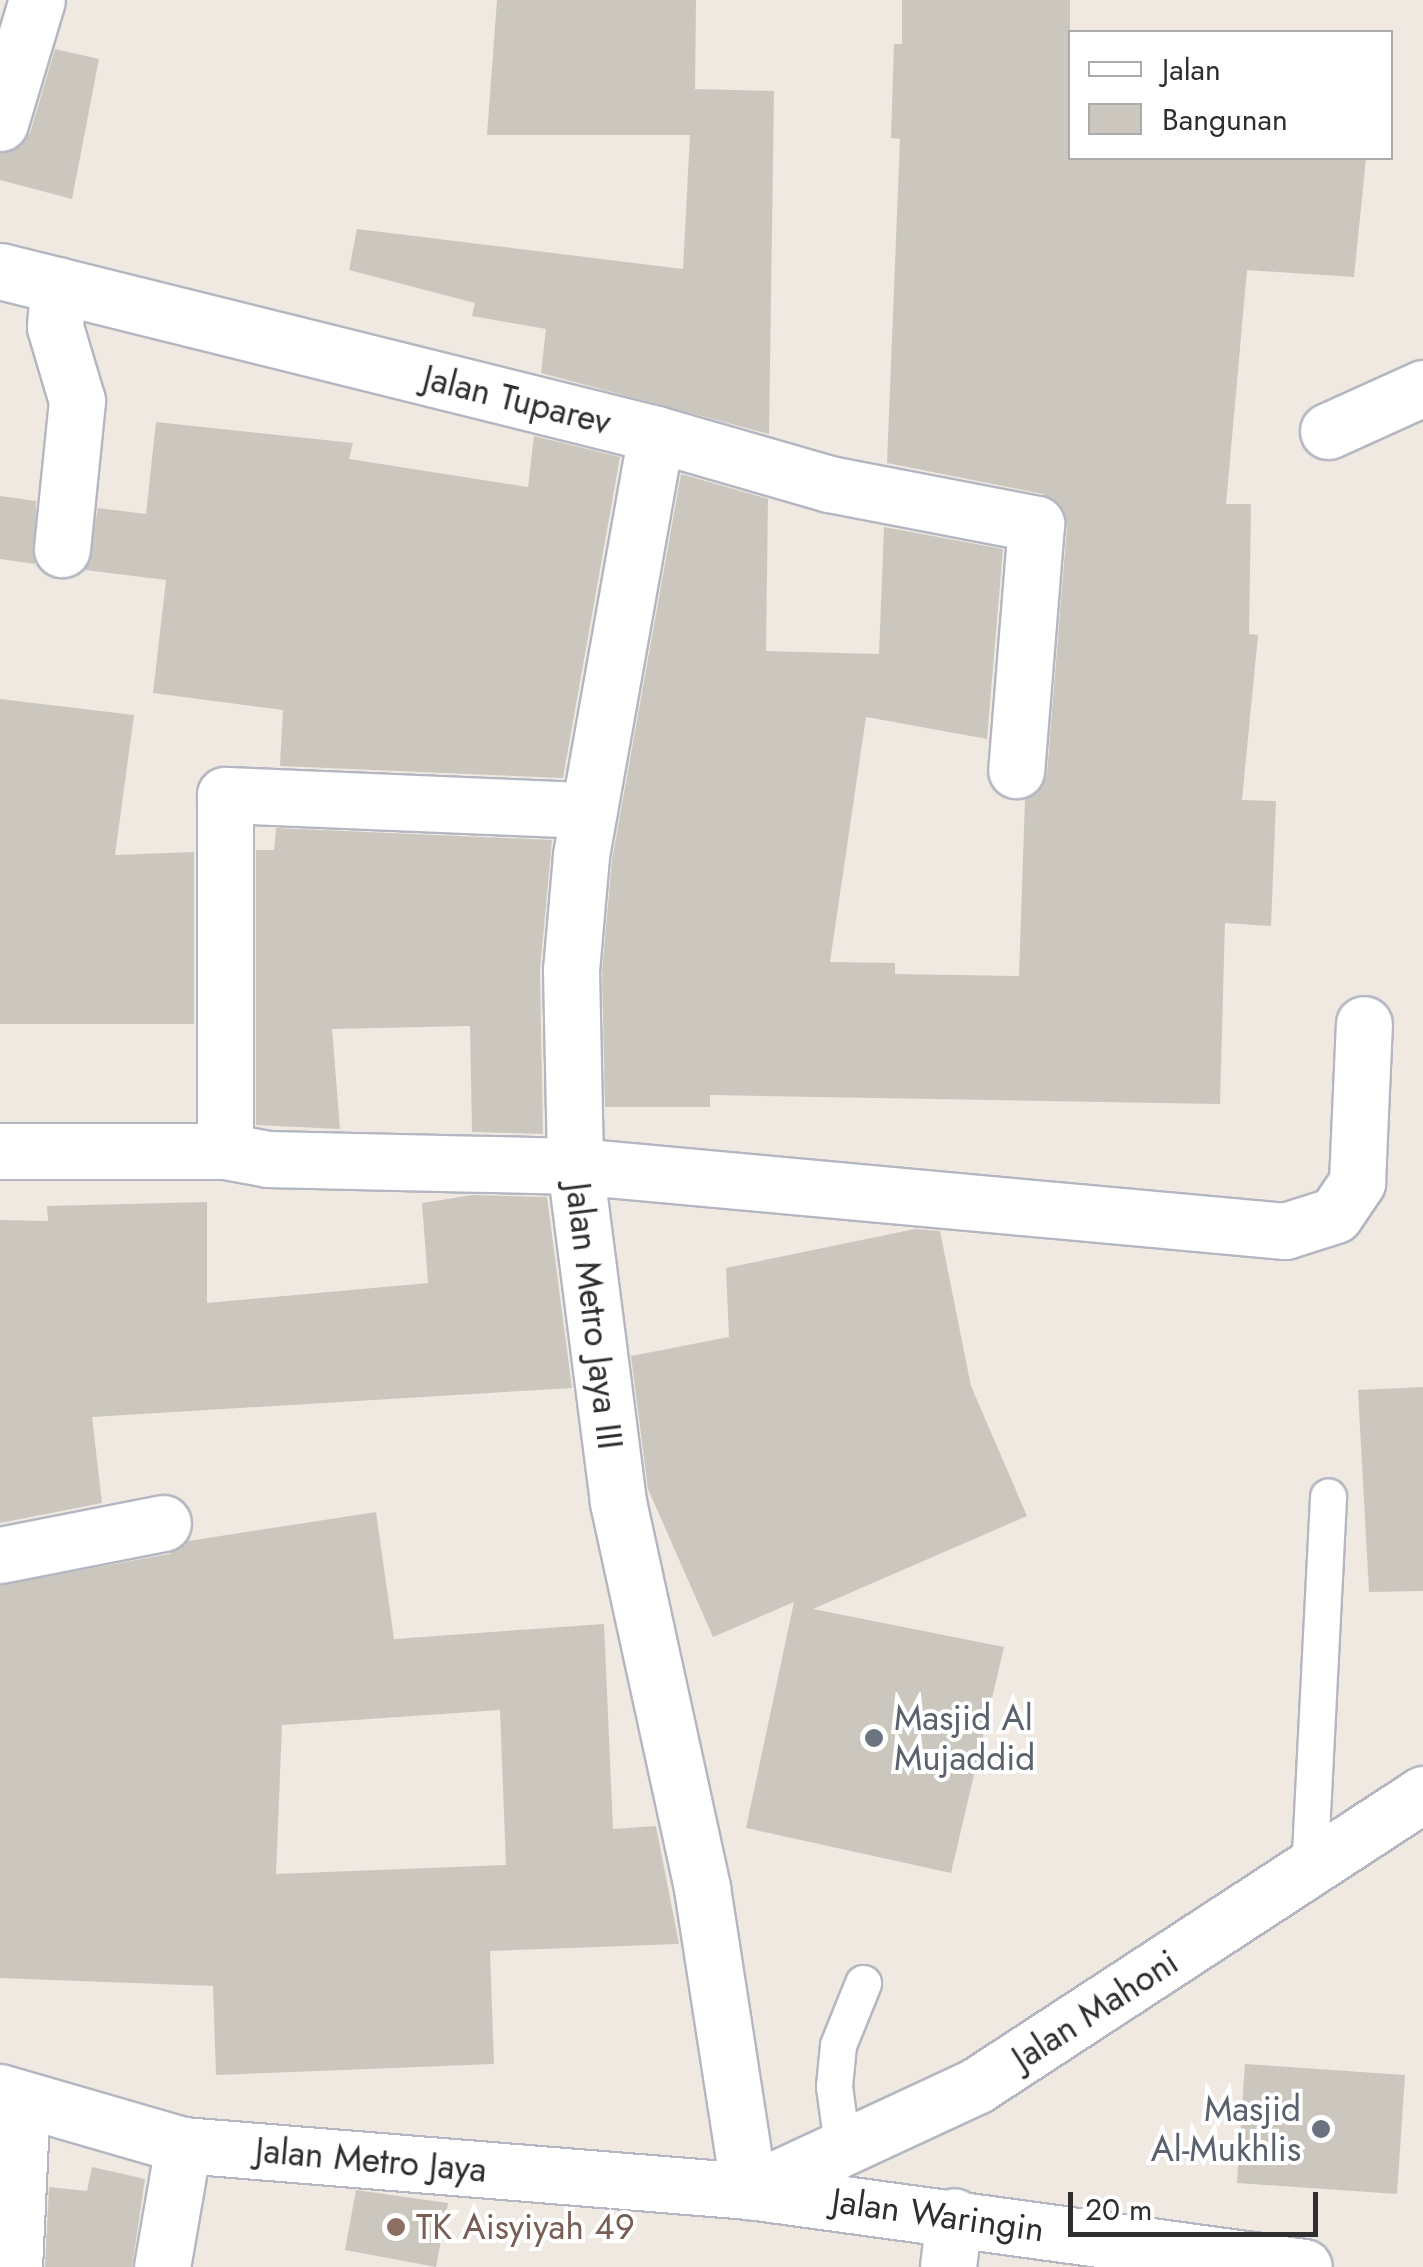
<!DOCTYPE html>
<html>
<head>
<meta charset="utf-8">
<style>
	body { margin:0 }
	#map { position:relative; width:1423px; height:2267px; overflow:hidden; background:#efe9e1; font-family:Jost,sans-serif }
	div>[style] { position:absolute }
	.building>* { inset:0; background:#cbc7bf }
	.roads { filter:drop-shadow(2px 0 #b4b7c1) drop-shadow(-2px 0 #b4b7c1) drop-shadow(0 2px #b4b7c1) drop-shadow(0 -2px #b4b7c1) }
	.service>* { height:35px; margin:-17.5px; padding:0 17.5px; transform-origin:17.5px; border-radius:17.5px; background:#fff }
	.minor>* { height:55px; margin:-27.5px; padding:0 27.5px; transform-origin:27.5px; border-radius:27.5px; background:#fff }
	.dots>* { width:28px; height:28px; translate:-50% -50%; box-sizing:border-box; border:5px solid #fff; border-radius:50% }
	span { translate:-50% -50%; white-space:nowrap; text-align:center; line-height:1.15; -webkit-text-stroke:8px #fff; paint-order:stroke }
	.street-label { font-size:35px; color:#2e2e2e }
	.worship-label { font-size:35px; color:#5b616d }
	.left { translate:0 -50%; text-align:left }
	.right { translate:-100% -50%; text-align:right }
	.education-label { font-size:35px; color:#785e54 }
	.legend { position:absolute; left:1068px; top:30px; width:325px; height:130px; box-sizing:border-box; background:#fff; border:2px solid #ababab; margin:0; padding:12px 18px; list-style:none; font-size:30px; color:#2e2e2e }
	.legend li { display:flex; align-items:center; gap:20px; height:50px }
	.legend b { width:50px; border:2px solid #ababab }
	.scale { position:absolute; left:1068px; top:2192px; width:250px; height:45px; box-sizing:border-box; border:5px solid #2e2e2e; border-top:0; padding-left:12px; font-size:30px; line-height:35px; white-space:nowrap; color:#2e2e2e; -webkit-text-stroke:8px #fff; paint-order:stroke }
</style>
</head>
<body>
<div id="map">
	<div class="building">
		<div style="clip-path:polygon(497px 0,696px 0,695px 89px,774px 91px,769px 434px,541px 373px,546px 329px,472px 316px,475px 303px,349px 270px,357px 229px,683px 269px,690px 135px,487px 135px)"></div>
		<div style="clip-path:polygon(902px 0,1070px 0,1070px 158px,1366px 158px,1354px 277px,1247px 270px,1226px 504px,1251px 504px,1249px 634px,1258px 635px,1242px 800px,1276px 801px,1271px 926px,1225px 923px,1220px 1104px,710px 1095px,710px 1107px,605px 1107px,602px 971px,612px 860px,681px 474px,768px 499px,766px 651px,879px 654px,884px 527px,1003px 549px,987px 739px,866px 717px,830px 962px,895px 963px,895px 974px,1019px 976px,1025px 799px,1041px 788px,1047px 773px,1067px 526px,1064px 511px,1043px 494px,887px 463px,900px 139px,891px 138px,894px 44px,902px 44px)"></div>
		<div style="clip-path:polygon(55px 49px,99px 59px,72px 199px,0 180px,0 153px,21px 146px,30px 133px)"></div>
		<div style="clip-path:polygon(156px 422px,353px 443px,349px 459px,528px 487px,534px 436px,620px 457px,563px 778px,280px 766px,283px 710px,153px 693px,166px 580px,85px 570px,98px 508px,146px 514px)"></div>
		<div style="clip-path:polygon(0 496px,36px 501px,35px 564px,0 559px)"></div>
		<div style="clip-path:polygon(0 699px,134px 715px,115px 855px,194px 852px,194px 1024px,0 1024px)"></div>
		<div style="clip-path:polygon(276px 828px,552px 840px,540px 970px,543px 1134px,472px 1132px,470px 1026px,332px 1029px,340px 1129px,256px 1125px,256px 850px,274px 850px)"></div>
		<div style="clip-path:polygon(473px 1195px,547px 1197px,572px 1388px,92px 1417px,102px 1503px,0 1523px,0 1220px,48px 1221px,47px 1206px,207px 1202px,207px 1303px,428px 1283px,422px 1203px)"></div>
		<div style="clip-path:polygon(915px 1229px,940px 1231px,971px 1386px,1027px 1516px,813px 1609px,1004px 1647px,951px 1873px,746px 1828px,794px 1602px,713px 1637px,648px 1489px,631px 1356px,729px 1337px,726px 1268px)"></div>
		<div style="clip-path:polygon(1423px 1387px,1423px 1591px,1369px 1592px,1358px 1390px)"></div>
		<div style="clip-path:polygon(evenodd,376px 1512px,394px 1639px,604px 1624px,613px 1829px,656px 1826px,679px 1944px,490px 1951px,494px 2064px,216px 2075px,213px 1986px,0 1978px,0 1585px,169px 1554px,188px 1541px,376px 1512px,500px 1710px,506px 1865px,276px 1874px,282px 1725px,500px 1710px)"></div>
		<div style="clip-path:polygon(1245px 2064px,1405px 2075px,1397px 2194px,1237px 2183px)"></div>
		<div style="clip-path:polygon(92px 2167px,145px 2179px,132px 2267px,45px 2267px,49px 2187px,87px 2191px)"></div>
		<div style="clip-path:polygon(356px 2190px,448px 2203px,436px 2267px,345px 2250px)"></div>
	</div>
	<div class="roads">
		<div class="service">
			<div style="left:1309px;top:1873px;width:377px;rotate:-87.1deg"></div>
			<div style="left:843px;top:2152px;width:67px;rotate:-97.8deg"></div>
			<div style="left:834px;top:2086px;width:41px;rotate:-84.4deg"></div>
			<div style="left:838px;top:2045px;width:67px;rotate:-68deg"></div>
		</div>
		<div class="minor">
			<div style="left:0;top:123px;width:128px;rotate:-73.3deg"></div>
			<div style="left:0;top:271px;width:676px;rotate:13.95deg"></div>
			<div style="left:656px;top:434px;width:180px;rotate:16.1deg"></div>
			<div style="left:829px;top:484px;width:211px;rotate:10.9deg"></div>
			<div style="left:1036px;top:524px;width:247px;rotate:94.6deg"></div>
			<div style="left:58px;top:285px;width:42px;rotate:94.1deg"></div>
			<div style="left:55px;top:327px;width:77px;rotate:73.4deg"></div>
			<div style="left:77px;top:401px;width:149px;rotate:95.8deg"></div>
			<div style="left:1328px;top:431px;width:104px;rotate:-24.4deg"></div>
			<div style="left:656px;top:434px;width:429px;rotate:100.1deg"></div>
			<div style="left:581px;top:856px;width:114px;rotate:95deg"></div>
			<div style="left:571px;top:970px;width:196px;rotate:88.8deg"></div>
			<div style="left:575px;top:1166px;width:339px;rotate:82.7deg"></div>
			<div style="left:618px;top:1502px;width:395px;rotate:77.7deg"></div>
			<div style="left:702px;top:1888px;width:307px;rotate:81.2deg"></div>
			<div style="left:0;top:1151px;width:225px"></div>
			<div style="left:225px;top:1151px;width:44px;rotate:10.5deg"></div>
			<div style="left:268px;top:1159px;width:307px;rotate:1.3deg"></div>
			<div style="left:575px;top:1166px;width:713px;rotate:5.23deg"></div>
			<div style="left:1285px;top:1231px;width:52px;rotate:-17.7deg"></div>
			<div style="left:1335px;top:1215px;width:40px;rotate:-56deg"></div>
			<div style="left:1357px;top:1182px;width:158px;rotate:-87.5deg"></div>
			<div style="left:225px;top:1151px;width:356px;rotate:-90deg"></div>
			<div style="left:225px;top:795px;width:364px;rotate:2.4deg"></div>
			<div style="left:0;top:1555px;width:166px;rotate:-11.1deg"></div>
			<div style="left:0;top:2092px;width:191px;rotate:16.2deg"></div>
			<div style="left:183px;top:2145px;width:568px;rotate:4.65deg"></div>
			<div style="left:749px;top:2191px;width:560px;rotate:7.8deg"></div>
			<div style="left:752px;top:2190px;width:247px;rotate:-24.9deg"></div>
			<div style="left:976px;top:2086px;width:534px;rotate:-33.15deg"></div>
			<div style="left:14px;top:2267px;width:168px;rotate:-87.3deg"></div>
			<div style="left:162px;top:2267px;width:124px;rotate:-80.2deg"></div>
			<div style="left:948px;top:2267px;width:51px;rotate:-83.3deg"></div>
		</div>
	</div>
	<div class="dots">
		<div style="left:874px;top:1738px;background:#6b7280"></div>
		<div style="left:1321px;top:2129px;background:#6b7280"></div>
		<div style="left:396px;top:2227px;background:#8d6e63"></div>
	</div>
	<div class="street-label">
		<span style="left:517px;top:400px;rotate:14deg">Jalan Tuparev</span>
		<span style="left:594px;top:1316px;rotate:83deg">Jalan Metro Jaya III</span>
		<span style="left:1095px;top:2010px;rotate:-33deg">Jalan Mahoni</span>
		<span style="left:371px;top:2160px;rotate:5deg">Jalan Metro Jaya</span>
		<span style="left:938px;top:2215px;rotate:8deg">Jalan Waringin</span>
	</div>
	<div class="worship-label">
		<span class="left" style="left:894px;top:1738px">Masjid Al<br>Mujaddid</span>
		<span class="right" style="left:1301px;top:2129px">Masjid<br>Al-Mukhlis</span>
	</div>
	<div class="education-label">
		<span class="left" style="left:416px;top:2227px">TK Aisyiyah 49</span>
	</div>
	<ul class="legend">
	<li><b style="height:12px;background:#fff"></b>Jalan</li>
	<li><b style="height:28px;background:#cbc7bf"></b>Bangunan</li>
	</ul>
	<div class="scale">20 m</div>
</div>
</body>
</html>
